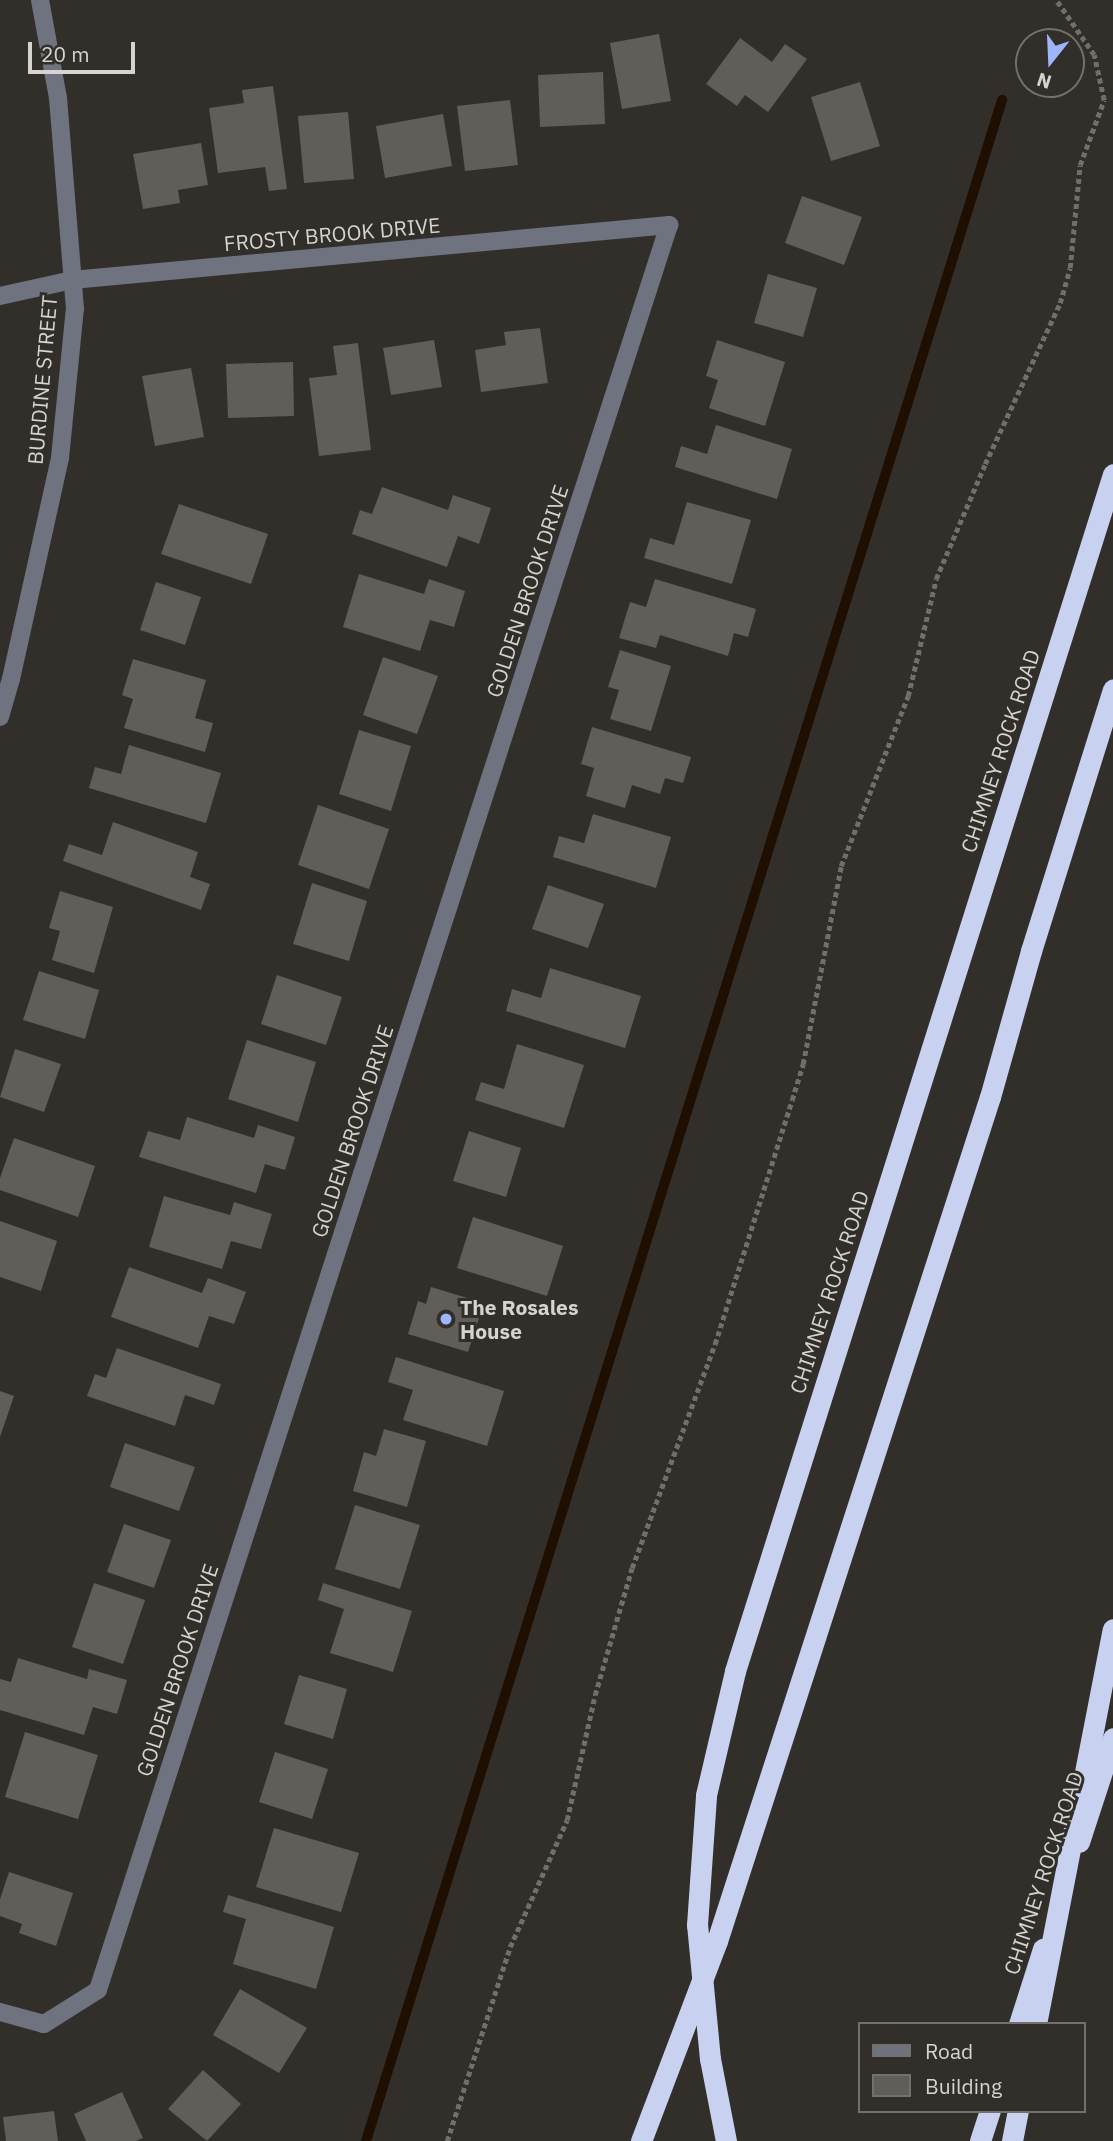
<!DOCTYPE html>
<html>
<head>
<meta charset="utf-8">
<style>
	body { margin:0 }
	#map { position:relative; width:1113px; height:2141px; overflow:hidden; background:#322f2a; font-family:"IBM Plex Sans",sans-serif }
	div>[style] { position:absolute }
	.stream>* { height:10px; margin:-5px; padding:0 5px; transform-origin:5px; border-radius:5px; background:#1e0f00 }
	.building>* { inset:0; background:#615d58 }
	.path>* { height:4.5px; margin-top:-2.25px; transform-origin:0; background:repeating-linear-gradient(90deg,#726f6b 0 5px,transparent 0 8.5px) }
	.minor>* { height:18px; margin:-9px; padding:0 9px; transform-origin:9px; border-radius:9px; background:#6f7380 }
	.highway>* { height:21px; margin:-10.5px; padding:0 10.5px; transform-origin:10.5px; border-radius:10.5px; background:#c8d2f0 }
	.highway-bridge>* { height:21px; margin:-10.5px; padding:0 10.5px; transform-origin:10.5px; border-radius:10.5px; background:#c8d2f0 }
	.dots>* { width:19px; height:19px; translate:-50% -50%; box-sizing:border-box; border:4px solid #322f2a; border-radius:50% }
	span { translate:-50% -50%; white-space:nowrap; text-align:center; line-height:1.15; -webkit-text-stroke:6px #322f2a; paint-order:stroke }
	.street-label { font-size:21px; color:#d6d4d1 }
	.poi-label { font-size:21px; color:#d6d4d1; font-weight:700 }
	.left { translate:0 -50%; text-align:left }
	.legend { position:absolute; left:858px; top:2022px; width:228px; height:91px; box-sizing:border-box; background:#322f2a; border:2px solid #74716d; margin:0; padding:9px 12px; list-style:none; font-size:21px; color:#d6d4d1 }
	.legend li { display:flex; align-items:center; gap:14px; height:35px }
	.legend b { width:35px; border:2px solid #74716d }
	.north { position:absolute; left:1015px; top:28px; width:70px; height:70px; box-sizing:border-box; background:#322f2a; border:2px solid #74716d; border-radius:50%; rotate:198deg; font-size:19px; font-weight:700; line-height:28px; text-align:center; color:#d6d4d1 }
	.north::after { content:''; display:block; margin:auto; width:24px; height:32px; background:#9eb4fd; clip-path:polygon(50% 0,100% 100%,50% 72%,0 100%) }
	.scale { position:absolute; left:28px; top:42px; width:107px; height:32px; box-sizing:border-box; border:4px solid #d6d4d1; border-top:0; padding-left:9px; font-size:21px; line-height:24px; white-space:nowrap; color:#d6d4d1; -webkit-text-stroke:5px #322f2a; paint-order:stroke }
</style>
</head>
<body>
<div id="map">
	<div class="stream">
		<div style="left:366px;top:2141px;width:2138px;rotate:-72.69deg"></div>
	</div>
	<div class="building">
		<div style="clip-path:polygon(659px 34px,671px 101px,622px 109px,610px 43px)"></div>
		<div style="clip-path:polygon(740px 38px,772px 62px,785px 44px,807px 59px,768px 112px,745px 95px,737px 106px,706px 84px)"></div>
		<div style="clip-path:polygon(603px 72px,605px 124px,540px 127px,538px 75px)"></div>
		<div style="clip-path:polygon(860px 82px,880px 146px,831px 161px,811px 97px)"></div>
		<div style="clip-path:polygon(273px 86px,287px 189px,269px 191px,265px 167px,218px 173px,209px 108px,244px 103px,242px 90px)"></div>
		<div style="clip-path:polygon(510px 100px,518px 165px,465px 171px,457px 106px)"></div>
		<div style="clip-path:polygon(348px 112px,354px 179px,304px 183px,298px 116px)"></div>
		<div style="clip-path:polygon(443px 114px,452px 166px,385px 178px,376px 126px)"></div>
		<div style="clip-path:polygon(201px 143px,208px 185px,178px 190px,180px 203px,143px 209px,133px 154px)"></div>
		<div style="clip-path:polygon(802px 196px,862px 217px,844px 265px,785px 243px)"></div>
		<div style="clip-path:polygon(768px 274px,817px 288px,803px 337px,754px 323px)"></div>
		<div style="clip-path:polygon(540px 328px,548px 383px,481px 392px,475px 350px,506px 345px,504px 332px)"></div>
		<div style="clip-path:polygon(434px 340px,442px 387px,391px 395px,383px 348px)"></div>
		<div style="clip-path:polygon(717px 340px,785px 362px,765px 426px,709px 408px,718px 380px,706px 376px)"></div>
		<div style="clip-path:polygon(358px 343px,371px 450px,319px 456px,309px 378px,337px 375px,333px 346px)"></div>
		<div style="clip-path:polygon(293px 362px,294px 416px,228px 418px,226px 364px)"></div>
		<div style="clip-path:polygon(191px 368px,204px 437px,155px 446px,142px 376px)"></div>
		<div style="clip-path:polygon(716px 425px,792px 449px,777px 499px,675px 467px,681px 446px,707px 454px)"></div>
		<div style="clip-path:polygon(382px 487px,448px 510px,453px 495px,491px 508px,479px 544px,458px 536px,447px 567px,352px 534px,360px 510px,372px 514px)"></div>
		<div style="clip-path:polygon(687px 502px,751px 520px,732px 584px,644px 558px,650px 538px,674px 545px)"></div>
		<div style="clip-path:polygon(179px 504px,268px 534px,251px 584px,161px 554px)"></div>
		<div style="clip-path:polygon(359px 574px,424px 594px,429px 579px,465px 591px,454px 627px,430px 620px,420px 651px,343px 627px)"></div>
		<div style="clip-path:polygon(655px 579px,756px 609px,748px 637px,734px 633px,728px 656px,660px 635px,656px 648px,619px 638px,630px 602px,646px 607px)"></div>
		<div style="clip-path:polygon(156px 582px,201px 597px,185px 645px,140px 630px)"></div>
		<div style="clip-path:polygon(620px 650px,671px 666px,651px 731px,610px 719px,619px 690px,608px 687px)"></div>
		<div style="clip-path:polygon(383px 657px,438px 676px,417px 734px,363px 715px)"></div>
		<div style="clip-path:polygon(133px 659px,206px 680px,195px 718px,213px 723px,205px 752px,124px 728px,133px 699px,122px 695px)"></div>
		<div style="clip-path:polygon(592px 727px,691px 757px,683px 783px,665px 778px,660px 794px,632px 785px,625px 808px,586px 796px,594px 768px,581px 764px)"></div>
		<div style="clip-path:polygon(359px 730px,411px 746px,391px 811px,339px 794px)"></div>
		<div style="clip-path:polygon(129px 745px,221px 773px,206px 823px,89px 788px,95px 767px,121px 774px)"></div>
		<div style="clip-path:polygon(318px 805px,389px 829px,369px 889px,298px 865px)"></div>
		<div style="clip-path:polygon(593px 814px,671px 837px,656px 888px,553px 857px,559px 836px,584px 843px)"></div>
		<div style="clip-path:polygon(113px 822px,198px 852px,190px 877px,210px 884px,201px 910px,63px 861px,69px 844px,102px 855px)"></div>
		<div style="clip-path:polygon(312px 883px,367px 901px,349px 961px,293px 944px)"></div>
		<div style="clip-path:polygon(548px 885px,604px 904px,588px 948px,532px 929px)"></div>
		<div style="clip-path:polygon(60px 891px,113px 907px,94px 973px,52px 960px,60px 931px,49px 928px)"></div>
		<div style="clip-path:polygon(550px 968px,641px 996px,625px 1048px,506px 1011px,512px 989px,541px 998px)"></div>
		<div style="clip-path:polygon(39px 971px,99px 990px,85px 1039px,23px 1020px)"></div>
		<div style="clip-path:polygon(277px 975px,342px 997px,326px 1045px,261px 1024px)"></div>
		<div style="clip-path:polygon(247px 1040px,316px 1062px,298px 1122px,228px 1099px)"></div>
		<div style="clip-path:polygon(517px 1044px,584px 1065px,564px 1128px,475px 1100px,481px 1082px,504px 1089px)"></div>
		<div style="clip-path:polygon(15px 1049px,61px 1064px,44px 1112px,0 1097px)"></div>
		<div style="clip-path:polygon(187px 1117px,254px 1138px,258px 1125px,295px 1137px,285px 1170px,265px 1164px,256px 1193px,139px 1157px,148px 1131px,180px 1140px)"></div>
		<div style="clip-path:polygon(469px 1131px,521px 1148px,506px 1197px,453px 1181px)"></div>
		<div style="clip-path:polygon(14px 1138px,95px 1166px,78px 1217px,0 1190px,0 1178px)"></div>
		<div style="clip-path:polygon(164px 1196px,230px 1215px,234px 1202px,272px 1214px,261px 1249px,231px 1241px,222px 1269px,149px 1247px)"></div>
		<div style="clip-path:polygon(473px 1217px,563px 1246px,547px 1296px,457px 1268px)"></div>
		<div style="clip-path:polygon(0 1221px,57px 1241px,41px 1291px,0 1277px)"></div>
		<div style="clip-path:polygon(129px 1267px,202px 1293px,208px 1278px,246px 1292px,234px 1324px,209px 1316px,198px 1348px,111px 1317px)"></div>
		<div style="clip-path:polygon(431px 1287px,484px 1303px,468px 1352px,408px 1334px,418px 1301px,426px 1304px)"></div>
		<div style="clip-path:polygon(117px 1348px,221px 1384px,214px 1405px,185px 1395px,175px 1426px,87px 1396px,95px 1374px,106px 1378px)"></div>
		<div style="clip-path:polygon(396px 1357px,504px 1391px,487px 1446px,403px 1420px,413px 1390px,388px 1382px)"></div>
		<div style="clip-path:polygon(0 1391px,14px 1396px,0 1437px)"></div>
		<div style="clip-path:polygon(384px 1429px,426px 1441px,407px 1507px,353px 1491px,364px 1452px,376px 1456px)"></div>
		<div style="clip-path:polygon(125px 1443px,195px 1467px,179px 1511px,110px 1487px)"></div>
		<div style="clip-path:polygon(355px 1505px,420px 1525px,400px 1589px,335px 1569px)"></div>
		<div style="clip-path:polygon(124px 1524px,171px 1540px,154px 1588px,107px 1572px)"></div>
		<div style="clip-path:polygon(94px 1583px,145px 1600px,123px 1664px,72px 1647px)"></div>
		<div style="clip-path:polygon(323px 1583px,412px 1611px,393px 1672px,330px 1653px,344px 1609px,318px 1600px)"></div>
		<div style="clip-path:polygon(18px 1658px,87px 1679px,89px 1669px,127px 1680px,117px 1714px,93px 1707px,84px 1735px,0 1710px,0 1679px,11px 1682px)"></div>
		<div style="clip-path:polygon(299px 1675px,347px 1689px,333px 1739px,284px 1724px)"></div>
		<div style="clip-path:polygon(25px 1732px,98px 1755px,78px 1819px,5px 1797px)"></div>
		<div style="clip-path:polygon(275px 1752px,328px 1769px,312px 1819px,259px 1802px)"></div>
		<div style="clip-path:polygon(274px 1828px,359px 1853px,341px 1912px,256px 1887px)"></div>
		<div style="clip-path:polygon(9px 1872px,73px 1893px,56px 1946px,19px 1933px,22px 1924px,0 1916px,0 1899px)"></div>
		<div style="clip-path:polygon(228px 1895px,334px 1927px,316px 1989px,233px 1964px,246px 1919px,223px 1912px)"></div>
		<div style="clip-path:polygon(240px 1989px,307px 2028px,279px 2073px,213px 2035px)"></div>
		<div style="clip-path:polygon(203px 2070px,241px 2104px,207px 2141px,168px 2109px)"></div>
		<div style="clip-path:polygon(122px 2092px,143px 2138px,136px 2141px,86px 2141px,74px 2114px)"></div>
		<div style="clip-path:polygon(54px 2111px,58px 2141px,6px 2141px,3px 2117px)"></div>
	</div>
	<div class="path">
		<div style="left:447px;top:2141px;width:204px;rotate:-72deg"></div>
		<div style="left:510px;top:1947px;width:139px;rotate:-65.8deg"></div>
		<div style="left:567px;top:1820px;width:128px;rotate:-77.4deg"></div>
		<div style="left:595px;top:1695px;width:132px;rotate:-73.8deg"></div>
		<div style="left:632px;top:1568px;width:239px;rotate:-69.7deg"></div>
		<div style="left:715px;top:1344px;width:256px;rotate:-72.5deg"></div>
		<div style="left:792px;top:1100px;width:38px;rotate:-73deg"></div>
		<div style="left:803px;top:1064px;width:202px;rotate:-79.1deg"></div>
		<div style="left:841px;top:866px;width:183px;rotate:-68.5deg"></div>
		<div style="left:908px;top:696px;width:120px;rotate:-76.5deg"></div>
		<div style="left:936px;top:579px;width:125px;rotate:-66.9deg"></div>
		<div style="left:985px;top:464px;width:178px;rotate:-65deg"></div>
		<div style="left:1060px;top:303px;width:36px;rotate:-74deg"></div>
		<div style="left:1070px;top:268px;width:103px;rotate:-84.5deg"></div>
		<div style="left:1080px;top:165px;width:69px;rotate:-69.7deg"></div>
		<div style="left:1104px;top:100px;width:46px;rotate:-102.5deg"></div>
		<div style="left:1094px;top:55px;width:67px;rotate:-124.6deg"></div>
	</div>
	<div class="minor">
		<div style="left:0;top:296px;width:74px;rotate:-12.5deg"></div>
		<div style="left:72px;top:280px;width:600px;rotate:-5.26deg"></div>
		<div style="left:669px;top:225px;width:1855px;rotate:107.93deg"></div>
		<div style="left:98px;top:1990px;width:64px;rotate:147.8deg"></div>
		<div style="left:44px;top:2024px;width:46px;rotate:-164.7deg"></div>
		<div style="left:0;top:717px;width:40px;rotate:-74deg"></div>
		<div style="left:11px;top:679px;width:226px;rotate:-77.5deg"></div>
		<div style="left:60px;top:458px;width:150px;rotate:-84.3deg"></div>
		<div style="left:75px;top:309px;width:212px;rotate:-94.6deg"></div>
		<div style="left:58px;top:98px;width:100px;rotate:-100.4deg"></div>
	</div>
	<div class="highway">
		<div style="left:990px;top:1097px;width:152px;rotate:-74.3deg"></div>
		<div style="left:1031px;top:951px;width:274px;rotate:-72.6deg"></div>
		<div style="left:1079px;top:1842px;width:109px;rotate:-71.9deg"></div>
		<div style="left:1019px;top:2024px;width:79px;rotate:-72.3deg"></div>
		<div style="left:726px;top:2141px;width:84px;rotate:-101deg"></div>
		<div style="left:710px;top:2059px;width:135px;rotate:-95.5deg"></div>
		<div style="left:697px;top:1925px;width:130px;rotate:-86deg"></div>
		<div style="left:706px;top:1795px;width:127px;rotate:-76.8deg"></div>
		<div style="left:735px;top:1671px;width:1255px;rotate:-72.47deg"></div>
		<div style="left:980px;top:2141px;width:32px;rotate:-72deg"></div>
		<div style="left:1012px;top:2141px;width:31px;rotate:-79deg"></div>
	</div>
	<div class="highway-bridge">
		<div style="left:1036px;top:2024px;width:402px;rotate:-79deg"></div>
		<div style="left:641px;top:2141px;width:214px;rotate:-69.2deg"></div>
		<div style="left:717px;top:1941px;width:887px;rotate:-72.08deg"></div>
	</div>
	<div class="dots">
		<div style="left:446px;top:1319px;background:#9eb4fd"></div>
	</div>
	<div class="street-label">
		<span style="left:332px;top:234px;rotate:-5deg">FROSTY BROOK DRIVE</span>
		<span style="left:42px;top:380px;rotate:-85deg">BURDINE STREET</span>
		<span style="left:527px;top:591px;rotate:-72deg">GOLDEN BROOK DRIVE</span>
		<span style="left:1000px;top:751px;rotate:-72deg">CHIMNEY ROCK ROAD</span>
		<span style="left:352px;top:1131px;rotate:-72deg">GOLDEN BROOK DRIVE</span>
		<span style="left:829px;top:1292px;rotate:-72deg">CHIMNEY ROCK ROAD</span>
		<span style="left:177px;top:1670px;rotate:-72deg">GOLDEN BROOK DRIVE</span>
		<span style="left:1043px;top:1873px;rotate:-72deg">CHIMNEY ROCK ROAD</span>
	</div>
	<div class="poi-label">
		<span class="left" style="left:460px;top:1319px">The Rosales<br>House</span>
	</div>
	<ul class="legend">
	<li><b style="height:9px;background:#6f7380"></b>Road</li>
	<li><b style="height:19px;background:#615d58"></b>Building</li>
	</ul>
	<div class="north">N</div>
	<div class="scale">20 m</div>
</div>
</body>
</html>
